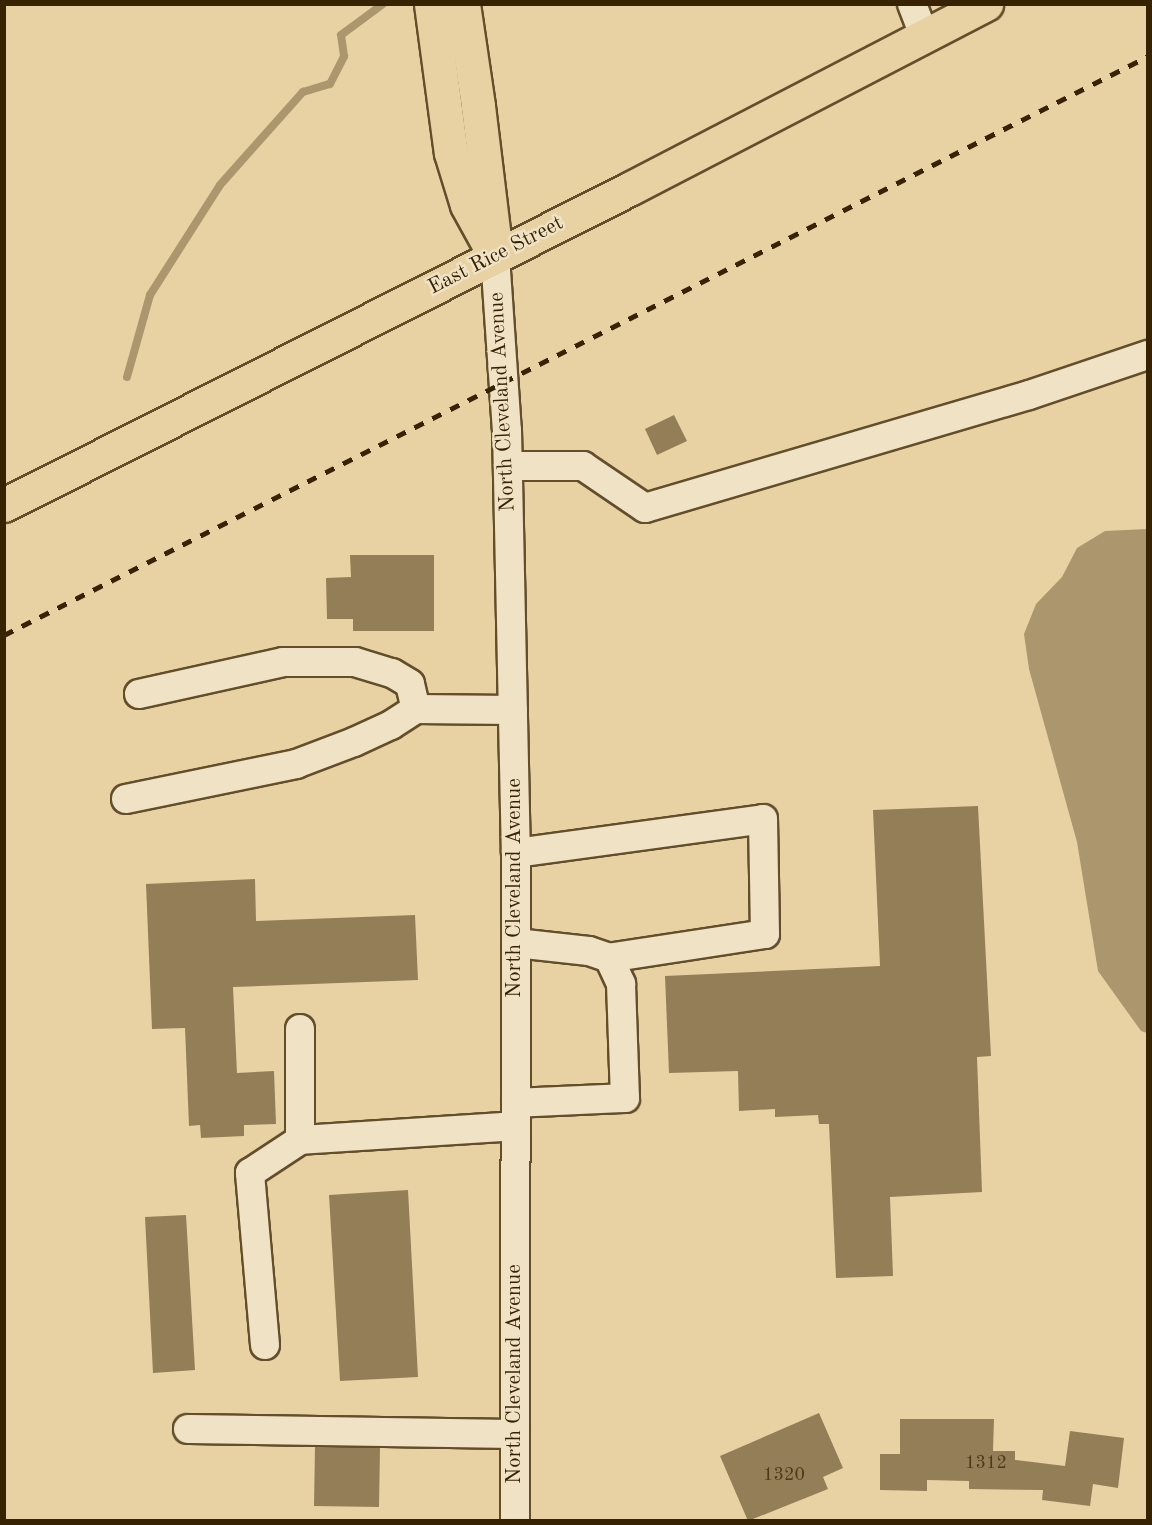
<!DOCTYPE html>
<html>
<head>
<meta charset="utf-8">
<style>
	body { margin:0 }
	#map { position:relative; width:1152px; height:1525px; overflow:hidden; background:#e8d2a4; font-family:"Old Standard TT",serif }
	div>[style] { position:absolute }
	.water>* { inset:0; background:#ac966e }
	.stream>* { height:8px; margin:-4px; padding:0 4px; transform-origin:4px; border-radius:4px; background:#ac966e }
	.building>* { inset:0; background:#937e57 }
	.roads { filter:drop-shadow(2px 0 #634e2c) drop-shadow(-2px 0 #634e2c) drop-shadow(0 2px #634e2c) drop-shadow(0 -2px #634e2c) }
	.minor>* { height:28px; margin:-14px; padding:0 14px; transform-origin:14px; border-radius:14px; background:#f0e2c4 }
	.major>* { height:33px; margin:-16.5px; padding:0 16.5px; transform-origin:16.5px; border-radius:16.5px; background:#e8d2a4 }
	.highway>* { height:33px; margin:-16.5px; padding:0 16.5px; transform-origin:16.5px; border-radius:16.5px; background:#e8d2a4 }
	.rail>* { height:4.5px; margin-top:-2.25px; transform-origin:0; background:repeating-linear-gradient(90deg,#372204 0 10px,transparent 0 20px) }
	span { translate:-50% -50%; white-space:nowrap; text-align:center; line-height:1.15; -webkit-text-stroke:5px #f0e2c4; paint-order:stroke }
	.number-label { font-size:18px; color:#4e3919 }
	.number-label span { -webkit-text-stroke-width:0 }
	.street-label { font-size:21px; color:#372204 }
	.frame { position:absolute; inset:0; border:6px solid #372204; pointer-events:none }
</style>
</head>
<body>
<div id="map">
	<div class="water">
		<div style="clip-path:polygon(1147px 529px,1148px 529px,1147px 1033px,1141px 1031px,1098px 971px,1077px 842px,1029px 669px,1024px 634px,1036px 604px,1062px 577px,1077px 548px,1105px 531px)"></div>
	</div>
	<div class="stream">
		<div style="left:127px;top:377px;width:85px;rotate:-74.3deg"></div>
		<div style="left:150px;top:295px;width:130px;rotate:-57.5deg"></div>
		<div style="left:220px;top:185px;width:125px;rotate:-48.3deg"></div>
		<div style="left:303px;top:92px;width:28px;rotate:-17deg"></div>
		<div style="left:330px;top:84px;width:31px;rotate:-63deg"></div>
		<div style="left:344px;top:56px;width:21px;rotate:-98deg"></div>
		<div style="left:341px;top:35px;width:52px;rotate:-36.4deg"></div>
	</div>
	<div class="building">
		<div style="clip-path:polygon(674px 415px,687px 441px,657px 455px,645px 429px)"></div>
		<div style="clip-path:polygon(350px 555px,434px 555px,434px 631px,353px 631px,353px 619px,327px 619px,326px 578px,351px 577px)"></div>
		<div style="clip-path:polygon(978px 806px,991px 1056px,977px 1057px,982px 1192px,890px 1197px,893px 1276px,836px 1278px,829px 1124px,819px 1124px,818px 1115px,775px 1117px,775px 1109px,739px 1111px,738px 1071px,669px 1073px,665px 976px,880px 966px,873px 810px)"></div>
		<div style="clip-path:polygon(255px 879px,256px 921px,415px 915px,418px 980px,233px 987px,237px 1073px,274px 1071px,276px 1124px,244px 1125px,244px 1136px,201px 1138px,200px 1125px,189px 1126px,185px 1028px,152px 1029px,146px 884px)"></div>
		<div style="clip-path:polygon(408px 1190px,418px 1377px,340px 1381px,329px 1195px)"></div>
		<div style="clip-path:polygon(186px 1215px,195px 1370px,153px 1373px,145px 1217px)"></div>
		<div style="clip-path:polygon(819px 1413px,843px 1468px,823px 1477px,828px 1489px,748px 1521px,720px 1456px)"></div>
		<div style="clip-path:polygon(900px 1419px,994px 1419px,993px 1451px,1015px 1451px,1015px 1460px,1065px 1466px,1070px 1431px,1124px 1438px,1118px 1488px,1093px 1484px,1090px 1506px,1042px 1500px,1043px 1490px,969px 1489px,969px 1481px,927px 1480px,927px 1491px,880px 1490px,880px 1454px,900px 1454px)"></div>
		<div style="clip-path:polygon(315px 1447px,380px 1448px,379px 1507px,314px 1506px)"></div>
	</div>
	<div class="roads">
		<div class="minor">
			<div style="left:912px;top:4px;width:34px;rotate:69deg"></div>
			<div style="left:495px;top:256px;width:174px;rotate:86.1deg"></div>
			<div style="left:507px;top:430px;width:423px;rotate:88.8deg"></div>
			<div style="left:516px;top:853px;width:667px;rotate:90.09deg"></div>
			<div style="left:508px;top:466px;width:75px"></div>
			<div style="left:583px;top:466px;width:75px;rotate:34.1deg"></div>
			<div style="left:645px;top:508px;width:400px;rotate:-16.4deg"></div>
			<div style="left:1029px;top:395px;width:126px;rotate:-18.6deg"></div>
			<div style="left:139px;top:694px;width:148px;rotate:-12.5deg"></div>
			<div style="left:283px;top:662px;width:72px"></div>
			<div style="left:355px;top:662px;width:39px;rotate:17deg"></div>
			<div style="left:392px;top:673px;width:21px;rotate:31deg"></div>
			<div style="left:410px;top:684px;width:26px;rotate:77deg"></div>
			<div style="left:126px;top:799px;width:174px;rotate:-11.6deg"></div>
			<div style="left:296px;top:764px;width:62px;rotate:-20.8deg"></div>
			<div style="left:354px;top:742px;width:41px;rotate:-24.7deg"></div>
			<div style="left:391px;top:725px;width:30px;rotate:-33deg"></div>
			<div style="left:416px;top:709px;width:97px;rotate:0.6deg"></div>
			<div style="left:516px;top:853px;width:249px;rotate:-7.8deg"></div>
			<div style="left:763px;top:819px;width:115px;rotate:89deg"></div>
			<div style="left:765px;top:934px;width:158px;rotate:171.3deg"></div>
			<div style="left:516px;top:943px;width:73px;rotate:6.3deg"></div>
			<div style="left:589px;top:951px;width:21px;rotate:19deg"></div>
			<div style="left:609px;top:958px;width:29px;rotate:65deg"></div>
			<div style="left:621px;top:984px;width:114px;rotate:88deg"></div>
			<div style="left:625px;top:1098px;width:109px;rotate:177.4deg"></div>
			<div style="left:300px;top:1140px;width:111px;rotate:-90deg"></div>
			<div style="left:265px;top:1345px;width:173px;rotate:-95deg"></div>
			<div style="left:250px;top:1173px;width:60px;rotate:-33.4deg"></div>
			<div style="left:300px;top:1140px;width:216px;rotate:-3.7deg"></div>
			<div style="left:188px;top:1429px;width:327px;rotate:0.9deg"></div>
		</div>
		<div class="major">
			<div style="left:4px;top:505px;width:703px;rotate:-26.82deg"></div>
			<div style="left:631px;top:188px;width:400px;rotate:-27.4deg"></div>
		</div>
		<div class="highway">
			<div style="left:431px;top:4px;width:150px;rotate:82.4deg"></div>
			<div style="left:451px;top:153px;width:54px;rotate:72.9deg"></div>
			<div style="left:467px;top:205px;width:58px;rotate:61.2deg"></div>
			<div style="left:463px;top:4px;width:103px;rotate:81.6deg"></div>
			<div style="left:478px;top:106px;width:134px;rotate:83.1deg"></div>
		</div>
	</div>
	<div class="rail">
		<div style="left:4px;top:635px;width:1282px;rotate:-26.84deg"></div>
	</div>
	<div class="number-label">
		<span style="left:986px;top:1463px">1312</span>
		<span style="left:784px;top:1475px">1320</span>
	</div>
	<div class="street-label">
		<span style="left:496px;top:256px;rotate:-27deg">East Rice Street</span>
		<span style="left:503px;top:402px;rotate:-93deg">North Cleveland Avenue</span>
		<span style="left:515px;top:888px;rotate:-90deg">North Cleveland Avenue</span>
		<span style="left:515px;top:1374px;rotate:-90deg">North Cleveland Avenue</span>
	</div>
	<div class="frame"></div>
</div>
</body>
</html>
